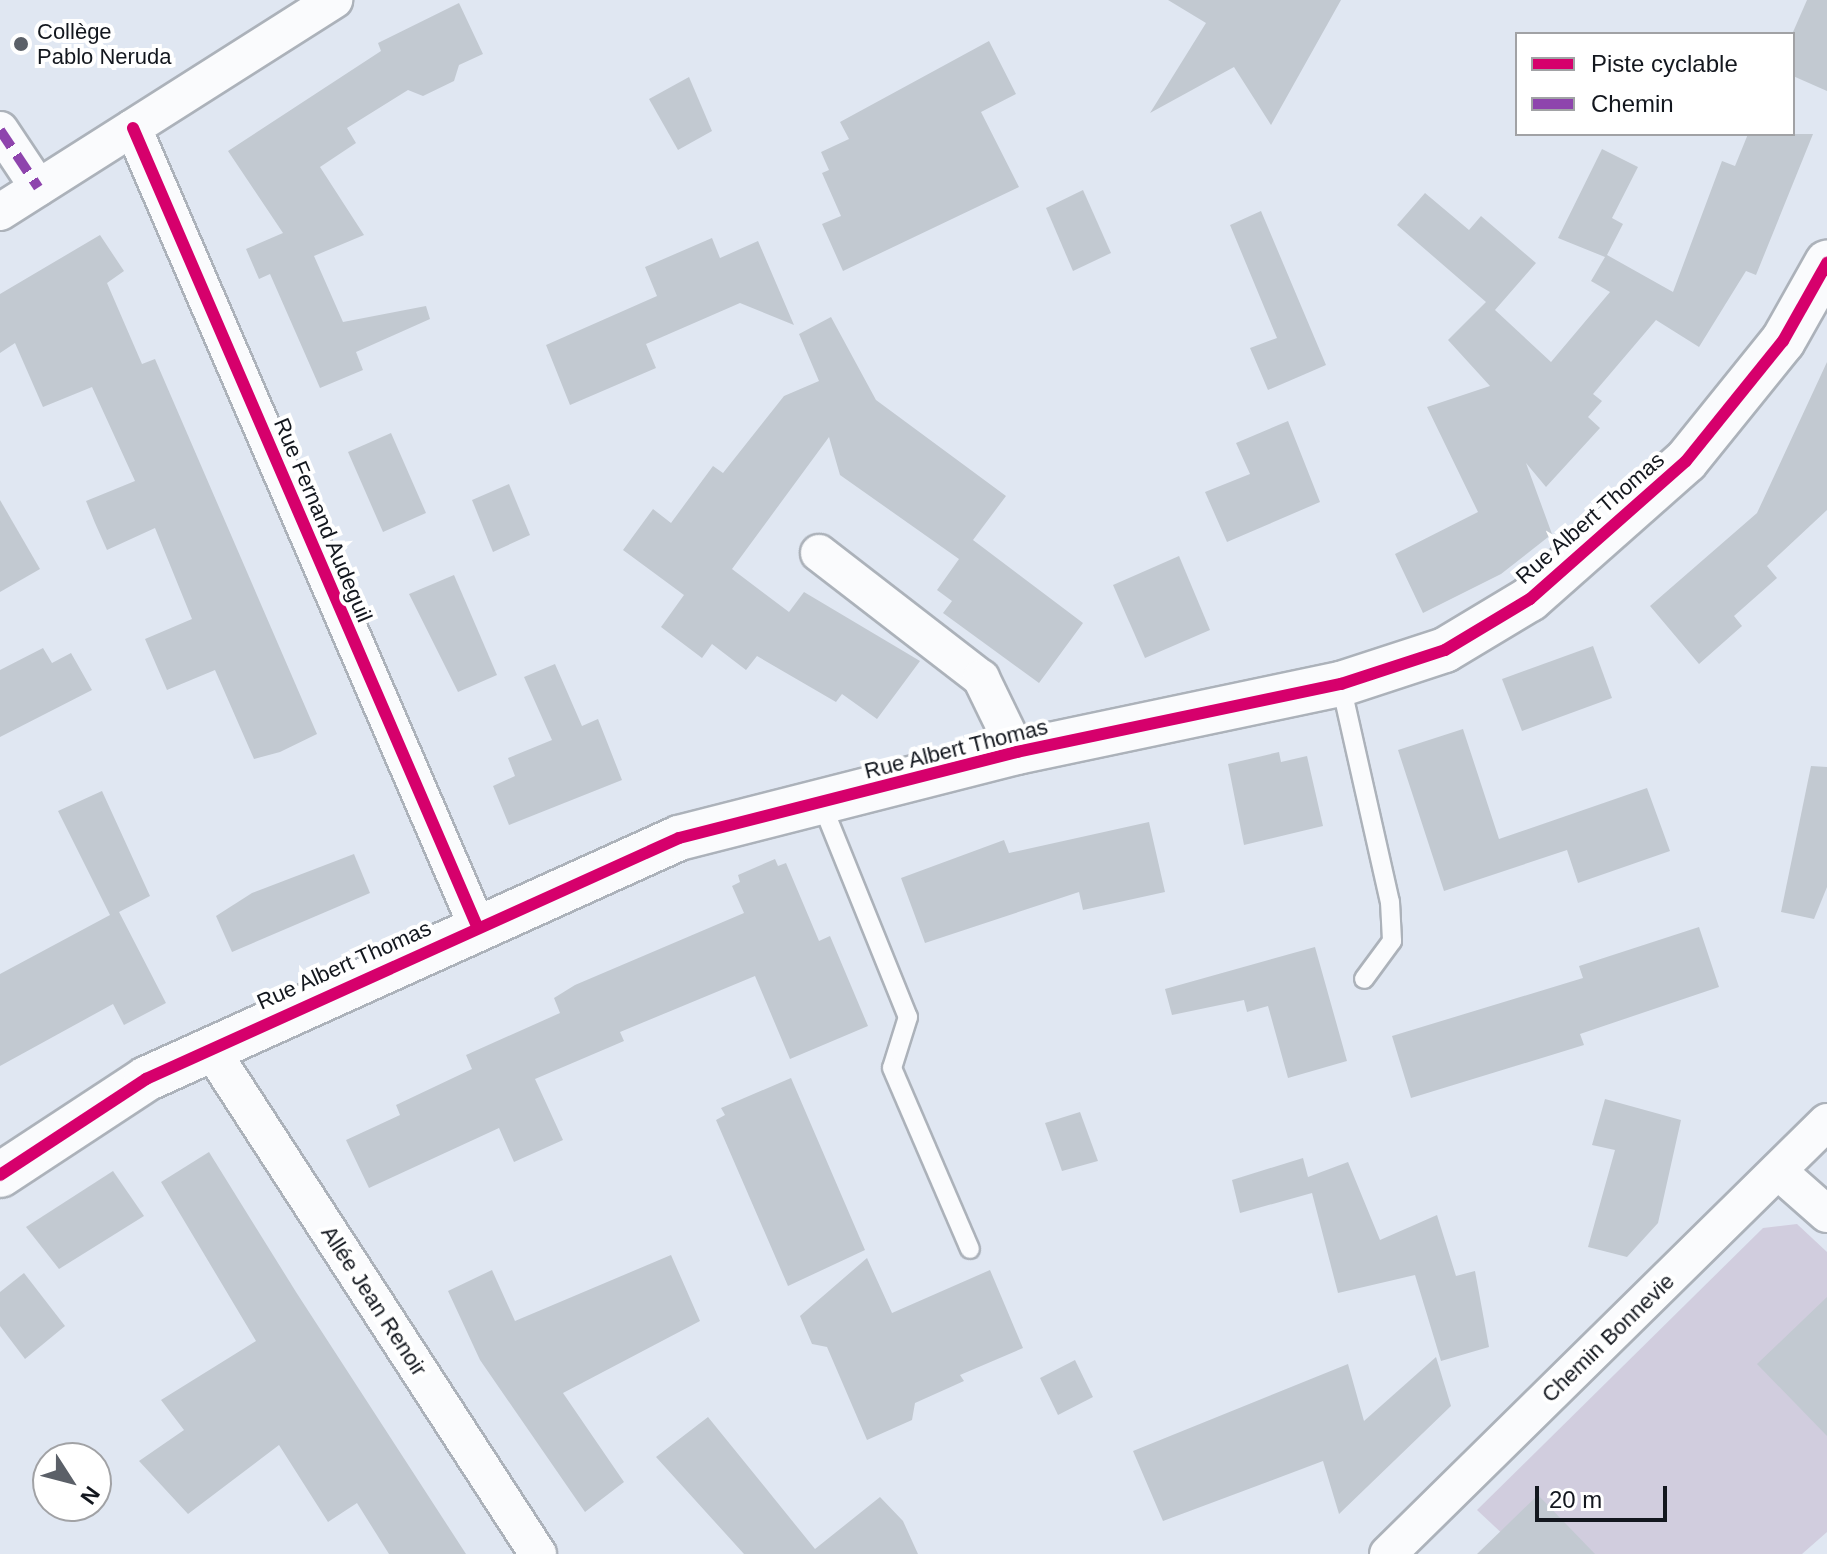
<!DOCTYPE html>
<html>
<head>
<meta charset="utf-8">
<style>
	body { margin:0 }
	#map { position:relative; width:1827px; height:1554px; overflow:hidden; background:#e0e7f2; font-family:Helvetica,sans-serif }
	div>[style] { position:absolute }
	.green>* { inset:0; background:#d1cdde }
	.building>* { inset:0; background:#c2c9d1 }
	.roads { filter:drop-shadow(2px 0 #acb2ba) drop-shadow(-2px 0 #acb2ba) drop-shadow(0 2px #acb2ba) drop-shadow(0 -2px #acb2ba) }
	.lane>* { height:18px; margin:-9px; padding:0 9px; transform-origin:9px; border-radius:9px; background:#fafbfd }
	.street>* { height:36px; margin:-18px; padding:0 18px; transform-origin:18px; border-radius:18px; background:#fafbfd }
	.secondary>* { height:44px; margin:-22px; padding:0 22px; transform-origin:22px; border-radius:22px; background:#fafbfd }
	.quiet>* { height:10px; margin-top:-5px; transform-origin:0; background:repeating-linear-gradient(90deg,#8e44ad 0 20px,transparent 0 30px) }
	.cycleway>* { height:12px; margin:-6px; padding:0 6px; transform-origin:6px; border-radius:6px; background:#d6006c }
	.dots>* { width:22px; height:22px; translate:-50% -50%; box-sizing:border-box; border:4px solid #fff; border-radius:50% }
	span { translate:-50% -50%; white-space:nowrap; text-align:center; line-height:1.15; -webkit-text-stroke:8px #fff; paint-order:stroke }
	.poi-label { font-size:22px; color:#13171e }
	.left { translate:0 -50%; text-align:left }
	.street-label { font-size:22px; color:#13171e }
	.legend { position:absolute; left:1515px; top:32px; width:280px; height:104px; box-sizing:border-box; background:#fff; border:2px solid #a1a2a5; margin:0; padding:10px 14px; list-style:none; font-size:24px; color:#13171e }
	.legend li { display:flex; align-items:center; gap:16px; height:40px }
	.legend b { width:40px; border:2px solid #a1a2a5 }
	.north { position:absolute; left:32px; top:1442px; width:80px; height:80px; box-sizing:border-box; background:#fff; border:2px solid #a1a2a5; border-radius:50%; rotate:126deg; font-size:22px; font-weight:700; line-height:32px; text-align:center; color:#13171e }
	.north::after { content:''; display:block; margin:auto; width:28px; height:36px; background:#5b6068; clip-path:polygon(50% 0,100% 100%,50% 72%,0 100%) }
	.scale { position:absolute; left:1535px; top:1486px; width:132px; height:36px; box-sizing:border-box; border:4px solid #13171e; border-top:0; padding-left:10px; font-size:24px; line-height:28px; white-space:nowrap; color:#13171e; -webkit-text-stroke:6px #fff; paint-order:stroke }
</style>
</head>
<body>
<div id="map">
	<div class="green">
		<div style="clip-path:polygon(1797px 1224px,1827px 1252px,1827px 1532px,1802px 1554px,1524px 1554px,1477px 1510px,1763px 1228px)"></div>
	</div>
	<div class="building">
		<div style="clip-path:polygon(1168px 0,1341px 0,1271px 125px,1234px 67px,1150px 113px,1206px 23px)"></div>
		<div style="clip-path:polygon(1807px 0,1827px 0,1827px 91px,1793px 76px,1793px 32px)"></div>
		<div style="clip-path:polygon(459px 3px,483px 54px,459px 65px,454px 81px,423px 96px,408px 90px,347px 128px,356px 143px,320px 167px,364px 235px,314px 256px,343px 322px,426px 306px,430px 319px,356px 352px,363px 370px,320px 388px,270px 274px,259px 279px,246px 249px,283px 233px,228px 151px,381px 51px,378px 43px)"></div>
		<div style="clip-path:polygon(989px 41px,1016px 94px,981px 112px,1019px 187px,843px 271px,822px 224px,841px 216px,822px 173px,829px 170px,821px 152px,849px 139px,840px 122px)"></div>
		<div style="clip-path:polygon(689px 77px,712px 131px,678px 150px,649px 99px)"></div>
		<div style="clip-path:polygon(1748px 134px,1813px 134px,1756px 275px,1746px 271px,1699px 347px,1656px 320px,1593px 394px,1602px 401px,1588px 417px,1600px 428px,1546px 487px,1526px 463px,1552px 534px,1501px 574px,1423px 613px,1395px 554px,1478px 512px,1427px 407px,1490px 386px,1448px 340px,1486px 302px,1397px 225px,1425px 193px,1469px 230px,1481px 216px,1536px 263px,1495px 310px,1551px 362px,1610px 292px,1591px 281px,1605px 257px,1558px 238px,1602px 149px,1638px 167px,1612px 218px,1623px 224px,1607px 255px,1673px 292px,1722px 161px,1735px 166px)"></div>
		<div style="clip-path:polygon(1083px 190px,1111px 253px,1073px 271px,1046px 208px)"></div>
		<div style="clip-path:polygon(1261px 211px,1326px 365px,1268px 390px,1250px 348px,1277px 338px,1230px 225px)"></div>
		<div style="clip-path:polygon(100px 235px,124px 271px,107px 283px,142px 364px,155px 359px,317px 734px,280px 752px,254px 759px,215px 670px,167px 690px,145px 639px,192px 619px,155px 528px,107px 550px,95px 523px,86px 501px,135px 481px,92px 387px,43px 407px,15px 343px,0 353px,0 294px)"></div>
		<div style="clip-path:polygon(712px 238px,720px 258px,758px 241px,794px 325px,740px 303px,646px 344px,656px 368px,570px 405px,546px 345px,657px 296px,645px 267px)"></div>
		<div style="clip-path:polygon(831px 317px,876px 400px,1006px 496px,973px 540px,1083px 623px,1039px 683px,943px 613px,952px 601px,937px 590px,959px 559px,840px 475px,829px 437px,732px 569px,789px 612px,804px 592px,920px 661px,877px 719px,842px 694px,836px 702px,757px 656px,746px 670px,712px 644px,702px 658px,661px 627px,684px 595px,623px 550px,653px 509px,671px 523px,713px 466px,723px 473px,784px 396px,819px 381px,799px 334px)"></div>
		<div style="clip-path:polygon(1827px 362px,1827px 510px,1767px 566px,1777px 578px,1734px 616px,1742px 626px,1699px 664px,1650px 606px,1757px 513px)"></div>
		<div style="clip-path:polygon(1288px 421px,1320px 502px,1227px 542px,1205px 492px,1250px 474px,1236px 443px)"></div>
		<div style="clip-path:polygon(391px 433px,426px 513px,383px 532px,348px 452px)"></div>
		<div style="clip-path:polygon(509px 484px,530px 535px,493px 552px,472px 500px)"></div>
		<div style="clip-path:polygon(0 500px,40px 569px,0 592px)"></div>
		<div style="clip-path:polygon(1179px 556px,1210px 630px,1145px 658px,1113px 585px)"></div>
		<div style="clip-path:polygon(454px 575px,497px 675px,458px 692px,409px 594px)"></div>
		<div style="clip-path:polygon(1593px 646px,1612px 698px,1522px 731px,1502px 679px)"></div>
		<div style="clip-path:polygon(43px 648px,52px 663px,71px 653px,92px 690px,0 737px,0 670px)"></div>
		<div style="clip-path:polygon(555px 664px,582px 726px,598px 719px,622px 780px,509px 825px,493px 786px,515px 776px,508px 758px,552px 740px,524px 677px)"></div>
		<div style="clip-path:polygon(1463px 729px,1499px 839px,1647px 788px,1670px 851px,1578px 883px,1567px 850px,1444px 891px,1398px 750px)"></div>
		<div style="clip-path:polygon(1279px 752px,1281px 762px,1307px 756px,1323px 826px,1244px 845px,1228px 764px)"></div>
		<div style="clip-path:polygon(1811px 766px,1827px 767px,1827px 887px,1814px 919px,1781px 912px)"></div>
		<div style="clip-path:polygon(102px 791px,150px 896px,119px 912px,166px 1003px,124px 1025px,113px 1004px,0 1066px,0 974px,110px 915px,58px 811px)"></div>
		<div style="clip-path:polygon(1149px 822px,1165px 892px,1083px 910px,1079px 892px,925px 943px,901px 878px,1004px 840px,1009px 853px)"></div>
		<div style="clip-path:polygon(354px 854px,370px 893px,232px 952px,216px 916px,252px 893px)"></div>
		<div style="clip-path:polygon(775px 859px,778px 866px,786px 863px,819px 941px,830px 936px,868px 1026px,790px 1059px,755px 976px,620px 1032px,624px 1041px,535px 1079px,563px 1140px,514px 1162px,499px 1128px,369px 1188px,346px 1140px,400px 1115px,396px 1105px,472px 1069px,466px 1055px,560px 1013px,554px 998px,575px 985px,744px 913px,732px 886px,740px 882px,738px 875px)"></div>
		<div style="clip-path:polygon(1699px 927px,1719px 987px,1580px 1034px,1584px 1045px,1411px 1098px,1392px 1036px,1583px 978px,1579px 966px)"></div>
		<div style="clip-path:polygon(1315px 947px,1347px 1061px,1288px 1078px,1268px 1006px,1247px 1012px,1244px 1000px,1172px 1015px,1165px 989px)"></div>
		<div style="clip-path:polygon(791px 1078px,865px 1250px,788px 1286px,716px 1120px,725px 1115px,721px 1108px)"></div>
		<div style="clip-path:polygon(1605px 1099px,1681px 1120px,1658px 1223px,1627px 1257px,1588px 1247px,1615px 1150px,1592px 1145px)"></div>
		<div style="clip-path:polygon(1080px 1112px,1098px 1161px,1062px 1171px,1045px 1123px)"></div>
		<div style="clip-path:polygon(209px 1152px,296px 1292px,466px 1554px,389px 1554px,357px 1503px,328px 1522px,279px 1445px,188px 1514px,139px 1461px,184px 1430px,161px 1400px,256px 1341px,161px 1182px)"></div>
		<div style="clip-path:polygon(1303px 1158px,1308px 1177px,1348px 1162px,1380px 1240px,1437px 1215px,1456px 1276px,1475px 1271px,1489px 1347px,1441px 1361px,1415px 1275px,1338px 1293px,1312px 1193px,1240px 1213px,1232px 1180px)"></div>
		<div style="clip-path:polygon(113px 1171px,144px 1216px,59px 1269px,26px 1227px)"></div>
		<div style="clip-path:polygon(671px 1255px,700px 1321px,563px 1393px,624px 1482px,585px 1512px,480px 1360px,448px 1291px,492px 1270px,515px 1321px)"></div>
		<div style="clip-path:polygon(867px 1258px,892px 1313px,990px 1270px,1023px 1348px,960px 1375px,964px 1381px,915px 1403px,912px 1420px,867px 1440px,827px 1347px,812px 1344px,800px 1316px)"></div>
		<div style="clip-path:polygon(24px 1273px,65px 1326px,25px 1359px,0 1326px,0 1292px)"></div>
		<div style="clip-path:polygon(1827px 1297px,1827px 1436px,1757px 1364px)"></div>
		<div style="clip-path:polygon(1436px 1357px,1451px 1406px,1339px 1514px,1323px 1461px,1163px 1521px,1133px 1451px,1348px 1364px,1364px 1421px)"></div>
		<div style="clip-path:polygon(1075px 1360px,1093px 1397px,1058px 1415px,1040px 1378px)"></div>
		<div style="clip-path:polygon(708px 1417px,815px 1549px,880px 1497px,903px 1521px,918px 1554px,744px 1554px,656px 1457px)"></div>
		<div style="clip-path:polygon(1538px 1495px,1595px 1554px,1477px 1554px)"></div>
	</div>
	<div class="roads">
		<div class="lane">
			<div style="left:1341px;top:685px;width:222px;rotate:77.3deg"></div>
			<div style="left:1390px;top:902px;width:39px;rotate:87deg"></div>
			<div style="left:1392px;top:941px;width:47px;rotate:126.4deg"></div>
			<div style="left:821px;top:802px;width:232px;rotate:68deg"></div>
			<div style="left:908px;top:1017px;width:53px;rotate:107.4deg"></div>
			<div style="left:892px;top:1068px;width:197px;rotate:66.7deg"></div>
		</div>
		<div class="street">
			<div style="left:133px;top:128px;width:869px;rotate:66.68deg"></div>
			<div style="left:0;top:130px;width:69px;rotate:56.3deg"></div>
			<div style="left:0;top:212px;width:396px;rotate:-32.4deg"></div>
			<div style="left:819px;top:553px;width:205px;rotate:37.7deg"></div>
			<div style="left:981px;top:678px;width:82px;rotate:64.1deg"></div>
			<div style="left:210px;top:1048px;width:603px;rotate:57.05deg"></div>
			<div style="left:1778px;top:1171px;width:65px;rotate:41.3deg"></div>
			<div style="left:1388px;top:1554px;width:616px;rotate:-44.54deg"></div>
		</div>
		<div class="secondary">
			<div style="left:0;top:1175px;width:175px;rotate:-33.3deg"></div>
			<div style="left:146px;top:1079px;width:585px;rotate:-24.33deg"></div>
			<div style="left:679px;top:838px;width:349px;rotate:-14.3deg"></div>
			<div style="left:1017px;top:752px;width:331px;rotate:-11.9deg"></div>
			<div style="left:1341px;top:684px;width:109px;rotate:-18.1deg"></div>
			<div style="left:1445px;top:650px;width:99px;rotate:-31deg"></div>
			<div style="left:1530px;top:599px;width:208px;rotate:-41.5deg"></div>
			<div style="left:1686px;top:461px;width:154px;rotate:-51.1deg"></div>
			<div style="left:1783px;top:341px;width:90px;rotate:-60.6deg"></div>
		</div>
	</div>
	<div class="quiet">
		<div style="left:0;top:130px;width:69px;rotate:56.3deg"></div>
	</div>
	<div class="cycleway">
		<div style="left:133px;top:128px;width:869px;rotate:66.68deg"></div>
		<div style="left:0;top:1175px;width:175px;rotate:-33.3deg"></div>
		<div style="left:146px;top:1079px;width:585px;rotate:-24.33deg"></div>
		<div style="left:679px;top:838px;width:349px;rotate:-14.3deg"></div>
		<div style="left:1017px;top:752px;width:331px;rotate:-11.9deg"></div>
		<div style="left:1341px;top:684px;width:109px;rotate:-18.1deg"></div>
		<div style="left:1445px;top:650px;width:99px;rotate:-31deg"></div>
		<div style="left:1530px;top:599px;width:208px;rotate:-41.5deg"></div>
		<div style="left:1686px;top:461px;width:154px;rotate:-51.1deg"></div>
		<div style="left:1783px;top:341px;width:90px;rotate:-60.6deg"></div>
	</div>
	<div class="dots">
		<div style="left:21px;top:44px;background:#5b6068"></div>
	</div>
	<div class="poi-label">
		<span class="left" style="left:37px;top:44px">Collège<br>Pablo Neruda</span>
	</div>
	<div class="street-label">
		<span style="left:1590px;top:518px;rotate:-41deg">Rue Albert Thomas</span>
		<span style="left:323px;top:520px;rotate:67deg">Rue Fernand Audeguil</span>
		<span style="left:956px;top:749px;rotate:-14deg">Rue Albert Thomas</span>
		<span style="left:344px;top:965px;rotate:-24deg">Rue Albert Thomas</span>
		<span style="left:374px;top:1301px;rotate:57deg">Allée Jean Renoir</span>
		<span style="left:1608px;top:1338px;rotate:-44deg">Chemin Bonnevie</span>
	</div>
	<ul class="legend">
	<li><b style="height:10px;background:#d6006c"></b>Piste cyclable</li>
	<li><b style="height:10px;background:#8e44ad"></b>Chemin</li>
	</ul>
	<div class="north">N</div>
	<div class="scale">20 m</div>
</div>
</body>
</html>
